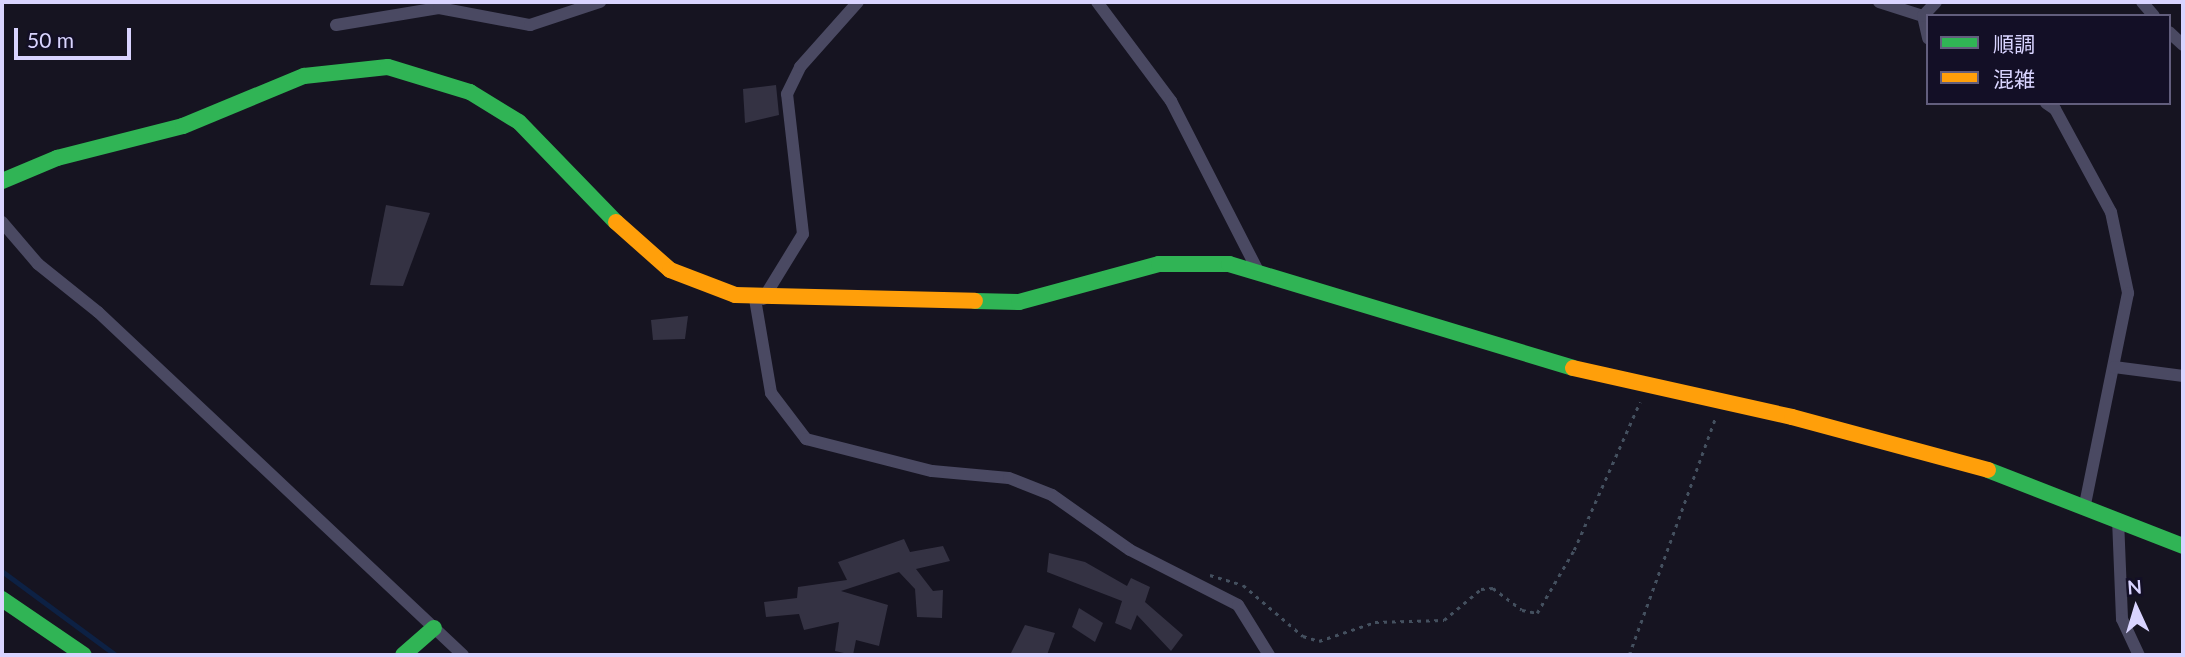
<!DOCTYPE html>
<html>
<head>
<meta charset="utf-8">
<style>
	body { margin:0 }
	#map { position:relative; width:2185px; height:657px; overflow:hidden; background:#161421; font-family:Lato,"Noto Sans JP",sans-serif }
	div>[style] { position:absolute }
	.stream>* { height:4.5px; margin:-2.25px; padding:0 2.25px; transform-origin:2.25px; border-radius:2.25px; background:#0d2144 }
	.building>* { inset:0; background:#343243 }
	.path>* { height:2.5px; margin-top:-1.25px; transform-origin:0; background:repeating-linear-gradient(90deg,#44505f 0 3.5px,transparent 0 8.5px) }
	.street>* { height:12px; margin:-6px; padding:0 6px; transform-origin:6px; border-radius:6px; background:#4a4962 }
	.fast>* { height:16px; margin:-8px; padding:0 8px; transform-origin:8px; border-radius:8px; background:#30b455 }
	.slow>* { height:16px; margin:-8px; padding:0 8px; transform-origin:8px; border-radius:8px; background:#ff9f0a }
	span { translate:-50% -50%; white-space:nowrap; text-align:center; line-height:1.15; -webkit-text-stroke:7px #130f26; paint-order:stroke }
	.frame { position:absolute; inset:0; border:4px solid #d9d4ff; pointer-events:none }
	.legend { position:absolute; left:1926px; top:14px; width:245px; height:91px; box-sizing:border-box; background:#130f26; border:2px solid #625e7d; margin:0; padding:9px 12px; list-style:none; font-size:21px; color:#d9d4ff }
	.legend li { display:flex; align-items:center; gap:14px; height:35px }
	.legend b { width:35px; border:2px solid #625e7d }
	.north { position:absolute; left:2101px; top:573px; width:70px; height:70px; -webkit-text-stroke:5px #130f26; paint-order:stroke; rotate:356deg; font-size:19px; font-weight:700; line-height:28px; text-align:center; color:#d9d4ff }
	.north::after { content:''; display:block; margin:auto; width:24px; height:32px; background:#d9d4ff; clip-path:polygon(50% 0,100% 100%,50% 72%,0 100%) }
	.scale { position:absolute; left:14px; top:28px; width:117px; height:32px; box-sizing:border-box; border:4px solid #d9d4ff; border-top:0; padding-left:9px; font-size:21px; line-height:24px; white-space:nowrap; color:#d9d4ff; -webkit-text-stroke:5px #130f26; paint-order:stroke }
</style>
</head>
<body>
<div id="map">
	<div class="stream">
		<div style="left:2px;top:571px;width:142px;rotate:36.4deg"></div>
	</div>
	<div class="building">
		<div style="clip-path:polygon(776px 85px,779px 115px,745px 123px,743px 89px)"></div>
		<div style="clip-path:polygon(386px 205px,430px 213px,403px 286px,370px 285px)"></div>
		<div style="clip-path:polygon(688px 316px,685px 339px,653px 340px,651px 320px)"></div>
		<div style="clip-path:polygon(904px 539px,910px 552px,943px 546px,950px 561px,916px 569px,933px 591px,943px 590px,942px 618px,917px 617px,915px 589px,899px 572px,841px 591px,888px 605px,879px 646px,856px 640px,853px 655px,835px 651px,839px 622px,804px 630px,799px 614px,766px 617px,764px 602px,797px 598px,798px 587px,847px 580px,838px 562px)"></div>
		<div style="clip-path:polygon(1049px 553px,1085px 562px,1127px 586px,1131px 578px,1150px 587px,1145px 602px,1183px 635px,1171px 651px,1137px 615px,1131px 630px,1115px 623px,1122px 601px,1047px 572px)"></div>
		<div style="clip-path:polygon(1079px 608px,1103px 623px,1095px 642px,1072px 627px)"></div>
		<div style="clip-path:polygon(1025px 625px,1055px 633px,1047px 655px,1010px 655px)"></div>
	</div>
	<div class="path">
		<div style="left:1210px;top:575px;width:34px;rotate:17deg"></div>
		<div style="left:1243px;top:585px;width:79px;rotate:40.4deg"></div>
		<div style="left:1303px;top:636px;width:17px;rotate:17deg"></div>
		<div style="left:1319px;top:641px;width:59px;rotate:-18.7deg"></div>
		<div style="left:1375px;top:622px;width:69px;rotate:-1.7deg"></div>
		<div style="left:1444px;top:620px;width:48px;rotate:-40deg"></div>
		<div style="left:1481px;top:589px;width:12px;rotate:-5deg"></div>
		<div style="left:1493px;top:588px;width:36px;rotate:37deg"></div>
		<div style="left:1522px;top:610px;width:15px;rotate:11deg"></div>
		<div style="left:1537px;top:613px;width:73px;rotate:-59.6deg"></div>
		<div style="left:1574px;top:550px;width:162px;rotate:-66deg"></div>
		<div style="left:1629px;top:655px;width:251px;rotate:-70deg"></div>
	</div>
	<div class="street">
		<div style="left:1097px;top:2px;width:124px;rotate:53.2deg"></div>
		<div style="left:1171px;top:101px;width:191px;rotate:62.9deg"></div>
		<div style="left:1879px;top:2px;width:46px;rotate:17.7deg"></div>
		<div style="left:2142px;top:2px;width:18px;rotate:49deg"></div>
		<div style="left:1923px;top:16px;width:23px;rotate:77deg"></div>
		<div style="left:1923px;top:16px;width:19px;rotate:-47deg"></div>
		<div style="left:336px;top:25px;width:104px;rotate:-9.4deg"></div>
		<div style="left:439px;top:8px;width:93px;rotate:10.6deg"></div>
		<div style="left:530px;top:25px;width:74px;rotate:-18.2deg"></div>
		<div style="left:2169px;top:32px;width:19px;rotate:43deg"></div>
		<div style="left:2046px;top:103px;width:11px;rotate:34deg"></div>
		<div style="left:2055px;top:109px;width:117px;rotate:61.5deg"></div>
		<div style="left:2111px;top:212px;width:83px;rotate:78.1deg"></div>
		<div style="left:2128px;top:293px;width:216px;rotate:101.5deg"></div>
		<div style="left:2px;top:222px;width:55px;rotate:49.4deg"></div>
		<div style="left:38px;top:264px;width:77px;rotate:38.7deg"></div>
		<div style="left:98px;top:312px;width:501px;rotate:43.22deg"></div>
		<div style="left:755px;top:299px;width:95px;rotate:80.3deg"></div>
		<div style="left:771px;top:393px;width:58px;rotate:52.7deg"></div>
		<div style="left:806px;top:439px;width:130px;rotate:14.3deg"></div>
		<div style="left:932px;top:471px;width:77px;rotate:5.2deg"></div>
		<div style="left:1009px;top:478px;width:46px;rotate:21.6deg"></div>
		<div style="left:1052px;top:495px;width:95px;rotate:35.2deg"></div>
		<div style="left:1130px;top:550px;width:121px;rotate:27deg"></div>
		<div style="left:1238px;top:605px;width:59px;rotate:58.2deg"></div>
		<div style="left:763px;top:299px;width:76px;rotate:-58.4deg"></div>
		<div style="left:803px;top:234px;width:141px;rotate:-96.5deg"></div>
		<div style="left:787px;top:94px;width:30px;rotate:-64deg"></div>
		<div style="left:800px;top:67px;width:87px;rotate:-48.3deg"></div>
		<div style="left:2114px;top:367px;width:70px;rotate:7.4deg"></div>
		<div style="left:2118px;top:519px;width:100px;rotate:87.7deg"></div>
		<div style="left:2122px;top:619px;width:40px;rotate:65deg"></div>
	</div>
	<div class="fast">
		<div style="left:2px;top:181px;width:60px;rotate:-22.7deg"></div>
		<div style="left:57px;top:158px;width:130px;rotate:-14.3deg"></div>
		<div style="left:183px;top:126px;width:131px;rotate:-22.5deg"></div>
		<div style="left:304px;top:76px;width:84px;rotate:-6.1deg"></div>
		<div style="left:388px;top:67px;width:86px;rotate:17deg"></div>
		<div style="left:470px;top:92px;width:57px;rotate:31.5deg"></div>
		<div style="left:519px;top:122px;width:139px;rotate:45.9deg"></div>
		<div style="left:975px;top:301px;width:44px;rotate:1.3deg"></div>
		<div style="left:1019px;top:302px;width:145px;rotate:-15.2deg"></div>
		<div style="left:1159px;top:264px;width:70px"></div>
		<div style="left:1229px;top:264px;width:359px;rotate:16.8deg"></div>
		<div style="left:1988px;top:470px;width:209px;rotate:21.3deg"></div>
		<div style="left:2px;top:599px;width:99px;rotate:34.3deg"></div>
		<div style="left:403px;top:655px;width:41px;rotate:-41.1deg"></div>
	</div>
	<div class="slow">
		<div style="left:616px;top:222px;width:72px;rotate:41.6deg"></div>
		<div style="left:670px;top:270px;width:70px;rotate:21deg"></div>
		<div style="left:735px;top:295px;width:240px;rotate:1.4deg"></div>
		<div style="left:1573px;top:368px;width:224px;rotate:12.6deg"></div>
		<div style="left:1792px;top:417px;width:203px;rotate:15.1deg"></div>
	</div>
	<div class="frame"></div>
	<ul class="legend">
	<li><b style="height:9px;background:#30b455"></b>順調</li>
	<li><b style="height:9px;background:#ff9f0a"></b>混雑</li>
	</ul>
	<div class="north">N</div>
	<div class="scale">50 m</div>
</div>
</body>
</html>
